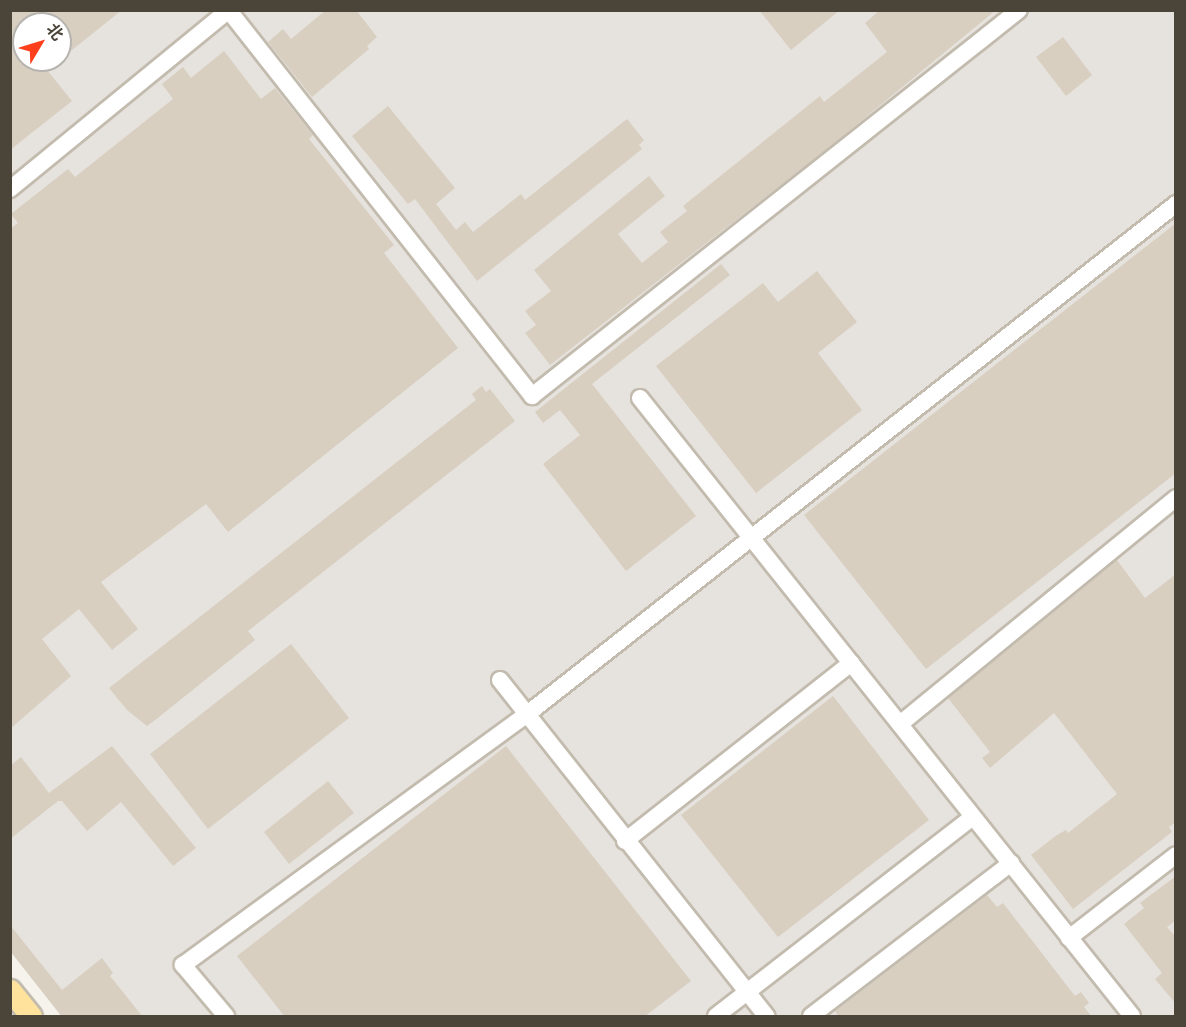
<!DOCTYPE html>
<html>
<head>
<meta charset="utf-8">
<style>
	body { margin:0 }
	#map { position:relative; width:1186px; height:1027px; overflow:hidden; background:#f6f3ec; font-family:Raleway,"Noto Sans SC",sans-serif }
	div>[style] { position:absolute }
	.industrial>* { inset:0; background:#e6e2dd }
	.building>* { inset:0; background:#d8cfc1 }
	.roads { filter:drop-shadow(2px 0 #c2bbae) drop-shadow(-2px 0 #c2bbae) drop-shadow(0 2px #c2bbae) drop-shadow(0 -2px #c2bbae) }
	.minor>* { height:16px; margin:-8px; padding:0 8px; transform-origin:8px; border-radius:8px; background:#fff }
	.major>* { height:21px; margin:-10.5px; padding:0 10.5px; transform-origin:10.5px; border-radius:10.5px; background:#ffe39c }
	span { translate:-50% -50%; white-space:nowrap; text-align:center; line-height:1.15; -webkit-text-stroke:5px #fff; paint-order:stroke }
	.frame { position:absolute; inset:0; border:12px solid #4b4439; pointer-events:none }
	.north { position:absolute; left:12px; top:12px; width:60px; height:60px; box-sizing:border-box; background:#fff; border:2px solid #b7b4b0; border-radius:50%; rotate:52deg; font-size:16px; font-weight:700; line-height:24px; text-align:center; color:#4b4439 }
	.north::after { content:''; display:block; margin:auto; width:21px; height:27px; background:#fc3f1d; clip-path:polygon(50% 0,100% 100%,50% 72%,0 100%) }
</style>
</head>
<body>
<div id="map">
	<div class="industrial">
		<div style="clip-path:polygon(evenodd,11px 11px,1175px 11px,1175px 1016px,70px 1016px,11px 941px,11px 11px,24px 24px,60px 24px,60px 60px,24px 60px,24px 24px)"></div>
	</div>
	<div class="building">
		<div style="clip-path:polygon(evenodd,10px 10px,122px 10px,47px 70px,72px 101px,10px 150px,10px 10px,24px 24px,60px 24px,60px 60px,24px 60px,24px 24px)"></div>
		<div style="clip-path:polygon(326px 10px,356px 10px,377px 37px,367px 46px,369px 49px,312px 97px,268px 42px,283px 29px,291px 39px)"></div>
		<div style="clip-path:polygon(759px 10px,840px 10px,791px 50px)"></div>
		<div style="clip-path:polygon(880px 10px,996px 10px,827px 149px,550px 365px,525px 333px,536px 325px,525px 311px,551px 291px,534px 270px,649px 176px,665px 196px,618px 234px,642px 263px,668px 242px,660px 232px,687px 211px,683px 206px,820px 96px,824px 102px,887px 52px,865px 23px)"></div>
		<div style="clip-path:polygon(1063px 37px,1092px 75px,1066px 96px,1036px 57px)"></div>
		<div style="clip-path:polygon(224px 51px,261px 99px,275px 88px,313px 135px,309px 139px,394px 245px,384px 253px,458px 348px,228px 532px,206px 504px,101px 582px,138px 629px,112px 650px,79px 609px,42px 639px,71px 676px,10px 729px,10px 229px,18px 223px,11px 214px,68px 169px,75px 177px,173px 99px,162px 84px,183px 67px,191px 78px)"></div>
		<div style="clip-path:polygon(388px 106px,455px 188px,436px 204px,456px 230px,465px 222px,473px 232px,521px 194px,525px 200px,627px 119px,644px 140px,639px 145px,642px 149px,477px 281px,415px 199px,408px 204px,352px 136px)"></div>
		<div style="clip-path:polygon(1176px 223px,1176px 473px,926px 669px,804px 515px)"></div>
		<div style="clip-path:polygon(721px 264px,730px 275px,592px 384px,696px 516px,626px 571px,543px 464px,580px 435px,560px 410px,543px 423px,535px 412px)"></div>
		<div style="clip-path:polygon(817px 271px,857px 322px,818px 353px,862px 410px,756px 493px,656px 366px,763px 283px,778px 302px)"></div>
		<div style="clip-path:polygon(482px 386px,486px 392px,490px 389px,515px 421px,248px 631px,255px 640px,159px 717px,147px 726px,127px 710px,109px 688px,476px 400px,472px 394px)"></div>
		<div style="clip-path:polygon(1117px 560px,1145px 598px,1176px 574px,1176px 822px,1169px 827px,1172px 832px,1073px 909px,1031px 855px,1057px 835px,1066px 830px,1068px 833px,1117px 794px,1054px 713px,990px 768px,982px 758px,990px 752px,948px 698px)"></div>
		<div style="clip-path:polygon(291px 644px,349px 718px,208px 829px,150px 754px)"></div>
		<div style="clip-path:polygon(833px 696px,929px 820px,778px 937px,681px 815px)"></div>
		<div style="clip-path:polygon(112px 746px,196px 848px,173px 866px,121px 802px,87px 831px,62px 801px,58px 801px,10px 839px,10px 766px,21px 757px,49px 793px)"></div>
		<div style="clip-path:polygon(506px 746px,691px 981px,644px 1017px,285px 1017px,237px 956px)"></div>
		<div style="clip-path:polygon(328px 781px,354px 813px,289px 864px,264px 832px)"></div>
		<div style="clip-path:polygon(1176px 876px,1176px 920px,1167px 927px,1176px 937px,1176px 1004px,1155px 979px,1162px 973px,1124px 924px,1144px 908px,1140px 903px)"></div>
		<div style="clip-path:polygon(987px 895px,997px 907px,1003px 903px,1075px 996px,1081px 992px,1089px 1003px,1084px 1007px,1092px 1017px,839px 1017px,835px 1011px)"></div>
		<div style="clip-path:polygon(10px 925px,62px 990px,102px 958px,113px 973px,110px 976px,143px 1017px,62px 1017px,10px 951px)"></div>
	</div>
	<div class="roads">
		<div class="minor">
			<div style="left:230px;top:12px;width:489px;rotate:51.8deg"></div>
			<div style="left:532px;top:396px;width:621px;rotate:-38.4deg"></div>
			<div style="left:10px;top:189px;width:283px;rotate:-39.3deg"></div>
			<div style="left:640px;top:398px;width:790px;rotate:51.48deg"></div>
			<div style="left:500px;top:680px;width:429px;rotate:51.6deg"></div>
			<div style="left:900px;top:724px;width:357px;rotate:-39.3deg"></div>
			<div style="left:625px;top:841px;width:288px;rotate:-38.2deg"></div>
			<div style="left:1069px;top:938px;width:135px;rotate:-37.8deg"></div>
			<div style="left:226px;top:1016px;width:67px;rotate:-130.1deg"></div>
			<div style="left:183px;top:965px;width:424px;rotate:-36.1deg"></div>
			<div style="left:526px;top:715px;width:827px;rotate:-38.17deg"></div>
			<div style="left:716px;top:1016px;width:325px;rotate:-37.8deg"></div>
			<div style="left:811px;top:1016px;width:252px;rotate:-37.4deg"></div>
		</div>
		<div class="major">
			<div style="left:10px;top:990px;width:33px;rotate:51deg"></div>
		</div>
	</div>
	<div class="frame"></div>
	<div class="north">北</div>
</div>
</body>
</html>
